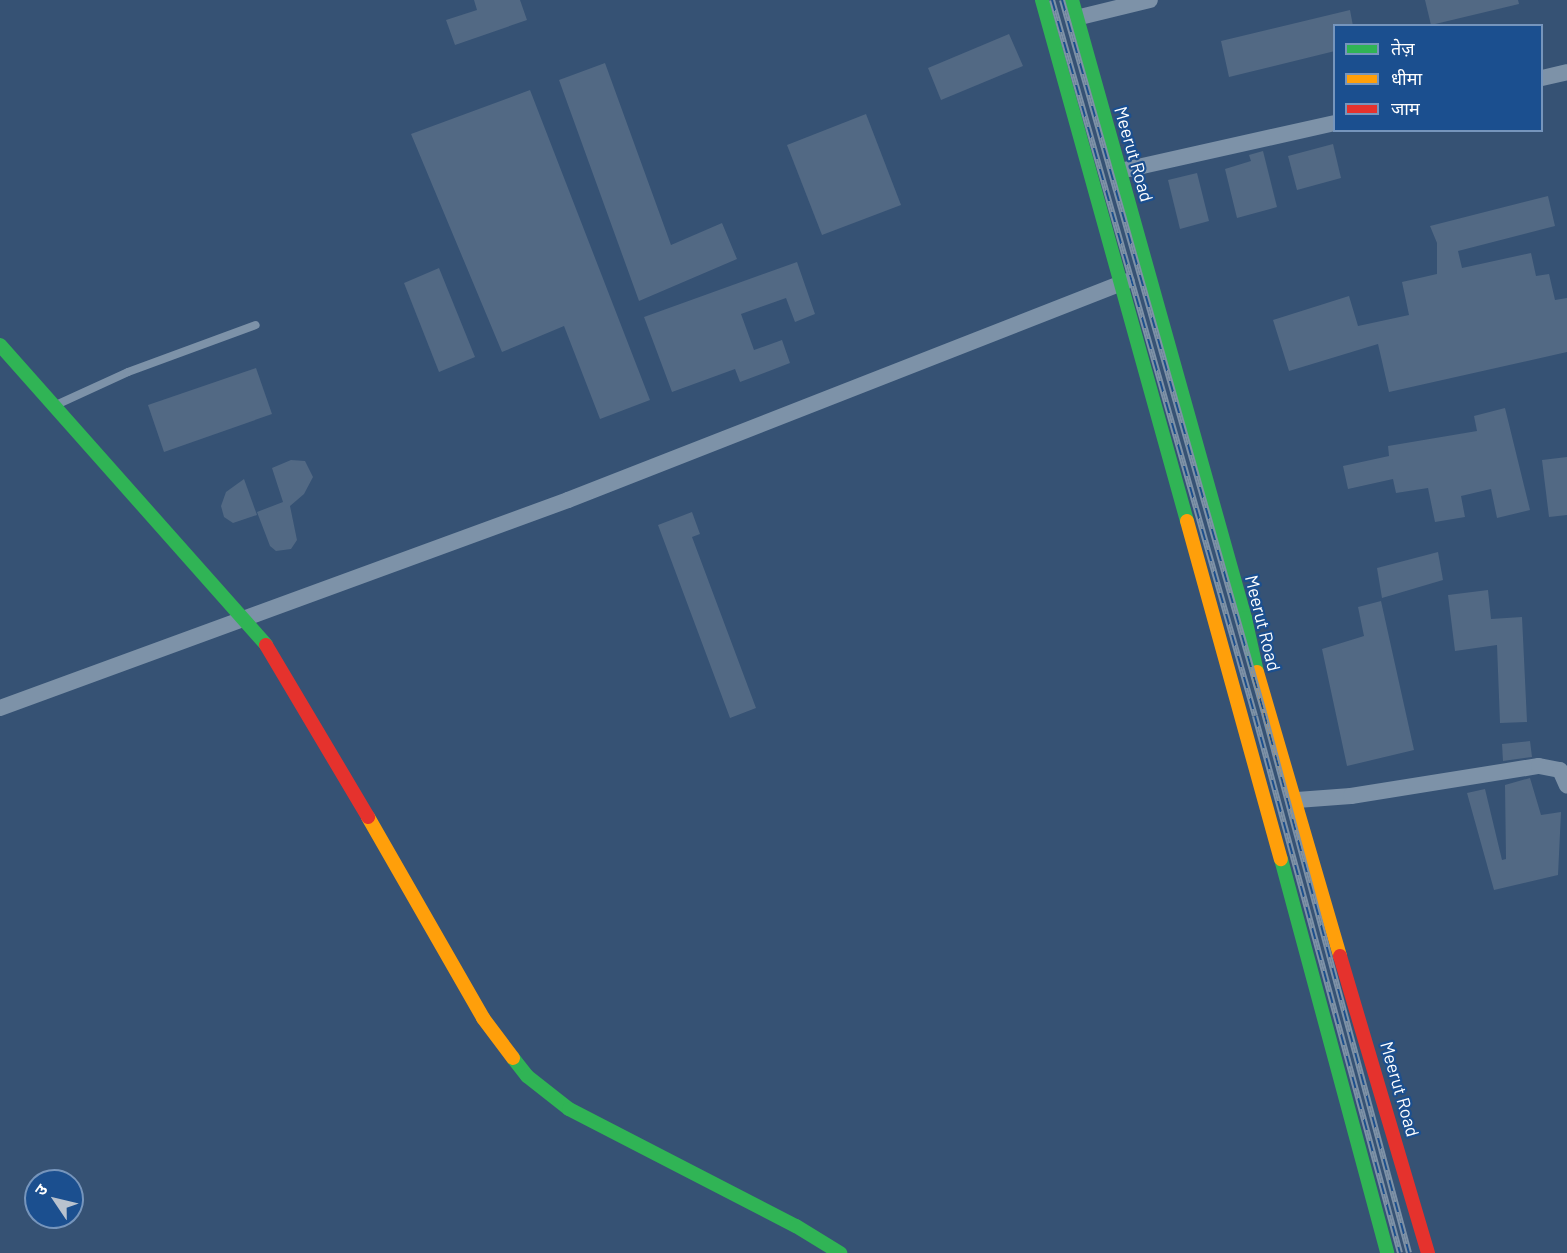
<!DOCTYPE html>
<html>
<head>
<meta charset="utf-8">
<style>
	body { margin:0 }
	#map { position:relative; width:1567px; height:1253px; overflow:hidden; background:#365274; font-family:Barlow,"Noto Sans Devanagari",sans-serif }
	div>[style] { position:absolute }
	.building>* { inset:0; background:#526984 }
	.lane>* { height:8px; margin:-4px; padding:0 4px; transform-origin:4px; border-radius:4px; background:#7d92a8 }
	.street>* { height:16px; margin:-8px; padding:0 8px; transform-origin:8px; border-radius:8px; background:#7d92a8 }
	.fast>* { height:14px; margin:-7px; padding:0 7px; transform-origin:7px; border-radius:7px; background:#30b455 }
	.slow>* { height:14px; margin:-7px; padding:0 7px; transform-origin:7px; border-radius:7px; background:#ff9f0a }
	.jam>* { height:14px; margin:-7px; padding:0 7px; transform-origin:7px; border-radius:7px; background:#e5322d }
	.rail>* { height:6px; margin-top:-3px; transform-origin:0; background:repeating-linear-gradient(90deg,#1b4f8f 0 11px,#7e92a7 0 22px); box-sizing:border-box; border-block:2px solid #7e92a7 }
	span { translate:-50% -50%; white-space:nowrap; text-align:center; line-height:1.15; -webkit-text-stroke:4.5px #1b4f8f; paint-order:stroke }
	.street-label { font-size:18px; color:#fff }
	.legend { position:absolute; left:1333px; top:24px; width:210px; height:108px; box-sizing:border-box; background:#1b4f8f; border:2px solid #7695bc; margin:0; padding:8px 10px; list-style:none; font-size:18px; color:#fff }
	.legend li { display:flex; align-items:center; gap:12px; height:30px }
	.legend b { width:30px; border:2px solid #7695bc }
	.north { position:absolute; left:24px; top:1169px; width:60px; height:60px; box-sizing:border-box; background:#1b4f8f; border:2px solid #7695bc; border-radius:50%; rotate:305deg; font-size:16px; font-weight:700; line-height:24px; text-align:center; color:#fff }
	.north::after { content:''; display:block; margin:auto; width:21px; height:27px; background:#b9c2ce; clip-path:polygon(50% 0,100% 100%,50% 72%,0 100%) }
</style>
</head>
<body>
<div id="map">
	<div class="building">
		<div style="clip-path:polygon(474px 0,520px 0,527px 20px,455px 45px,446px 20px,477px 10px)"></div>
		<div style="clip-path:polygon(1425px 0,1518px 0,1519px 4px,1431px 25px)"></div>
		<div style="clip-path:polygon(1350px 10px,1353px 26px,1335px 26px,1335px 51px,1229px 77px,1221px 41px)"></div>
		<div style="clip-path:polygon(1009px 34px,1023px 66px,941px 100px,928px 68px)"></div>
		<div style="clip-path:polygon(605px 63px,671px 245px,722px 223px,737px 259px,639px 301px,559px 80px)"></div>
		<div style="clip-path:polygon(530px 90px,650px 400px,600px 419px,564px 326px,502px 352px,411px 134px)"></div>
		<div style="clip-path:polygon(866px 114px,901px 205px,822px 235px,787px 145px)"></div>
		<div style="clip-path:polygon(1333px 144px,1341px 178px,1297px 190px,1288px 156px)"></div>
		<div style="clip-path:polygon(1263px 151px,1277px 207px,1237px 218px,1225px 169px,1251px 161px,1249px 155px)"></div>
		<div style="clip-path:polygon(1197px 173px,1209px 221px,1180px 229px,1168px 180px)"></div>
		<div style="clip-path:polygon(1548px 196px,1555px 226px,1458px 251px,1462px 268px,1531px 253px,1536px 276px,1549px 274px,1555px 300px,1567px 298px,1567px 352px,1389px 392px,1378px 344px,1289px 371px,1273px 320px,1349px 296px,1358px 326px,1409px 315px,1402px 282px,1437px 274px,1437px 243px,1430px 226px)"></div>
		<div style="clip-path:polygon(797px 262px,815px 314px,795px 322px,786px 298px,741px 314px,754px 350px,782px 340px,790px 363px,740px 382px,735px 369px,672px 392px,644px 317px)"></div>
		<div style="clip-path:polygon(439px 268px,475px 357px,439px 372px,404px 283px)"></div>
		<div style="clip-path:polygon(256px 368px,272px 414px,164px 452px,148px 405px)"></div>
		<div style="clip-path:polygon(1505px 408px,1530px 510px,1497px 518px,1491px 489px,1461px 496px,1465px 517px,1435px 522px,1428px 488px,1396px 493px,1393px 479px,1348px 489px,1343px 466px,1389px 456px,1388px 446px,1477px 431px,1474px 416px)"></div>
		<div style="clip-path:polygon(1567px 457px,1567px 515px,1549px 517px,1542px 460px)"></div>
		<div style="clip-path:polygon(291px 460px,305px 461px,313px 477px,304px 494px,290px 506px,297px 540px,291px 549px,276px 551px,270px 546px,257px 512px,283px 502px,272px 468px)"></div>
		<div style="clip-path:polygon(244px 479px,257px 515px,233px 523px,224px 517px,221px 506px,226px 492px)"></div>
		<div style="clip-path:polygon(692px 512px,700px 534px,692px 537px,756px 708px,730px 718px,658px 525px)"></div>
		<div style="clip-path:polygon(1438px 552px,1443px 580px,1382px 598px,1377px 568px)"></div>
		<div style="clip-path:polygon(1488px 590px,1491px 619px,1522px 617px,1527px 722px,1500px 723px,1497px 645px,1455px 651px,1448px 595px)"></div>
		<div style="clip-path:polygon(1381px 601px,1414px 750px,1347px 766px,1322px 649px,1364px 636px,1358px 607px)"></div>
		<div style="clip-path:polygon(1530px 741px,1532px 757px,1503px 761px,1502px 744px)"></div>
		<div style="clip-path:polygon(1530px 778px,1541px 815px,1561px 812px,1558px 875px,1494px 890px,1467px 793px,1485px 789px,1502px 860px,1506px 859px,1505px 785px)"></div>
	</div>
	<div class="lane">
		<div style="left:56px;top:405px;width:79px;rotate:-24.6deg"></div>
		<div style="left:128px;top:372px;width:136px;rotate:-20.2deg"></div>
	</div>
	<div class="street">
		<div style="left:1076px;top:18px;width:76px;rotate:-13.7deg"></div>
		<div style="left:1542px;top:78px;width:26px;rotate:-13deg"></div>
		<div style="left:1120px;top:171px;width:219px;rotate:-12.6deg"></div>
		<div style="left:0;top:708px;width:605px;rotate:-20.11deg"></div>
		<div style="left:568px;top:500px;width:600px;rotate:-21.39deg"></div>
		<div style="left:1297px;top:800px;width:54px;rotate:-4.2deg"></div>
		<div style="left:1351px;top:796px;width:190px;rotate:-9.1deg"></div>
		<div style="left:1539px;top:766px;width:21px;rotate:11deg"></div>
		<div style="left:1560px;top:770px;width:17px;rotate:66deg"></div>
	</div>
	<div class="fast">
		<div style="left:1042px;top:0;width:541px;rotate:74.45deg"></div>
		<div style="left:1072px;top:0;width:642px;rotate:74.36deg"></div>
		<div style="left:1245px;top:618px;width:55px;rotate:77.5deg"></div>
		<div style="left:0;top:345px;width:401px;rotate:48.4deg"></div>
		<div style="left:1281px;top:859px;width:408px;rotate:74.9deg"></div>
		<div style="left:513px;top:1058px;width:23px;rotate:52deg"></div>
		<div style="left:527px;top:1076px;width:53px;rotate:38.2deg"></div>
		<div style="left:569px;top:1109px;width:255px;rotate:27.3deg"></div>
		<div style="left:796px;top:1226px;width:52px;rotate:31.5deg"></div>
	</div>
	<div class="slow">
		<div style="left:1187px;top:521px;width:351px;rotate:74.5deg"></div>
		<div style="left:1257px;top:672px;width:296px;rotate:73.7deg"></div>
		<div style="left:368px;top:817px;width:232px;rotate:60.2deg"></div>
		<div style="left:483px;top:1018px;width:50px;rotate:53.1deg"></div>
	</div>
	<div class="jam">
		<div style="left:266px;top:645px;width:200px;rotate:59.3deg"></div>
		<div style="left:1340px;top:956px;width:310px;rotate:73.5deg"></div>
	</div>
	<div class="rail">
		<div style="left:1052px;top:0;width:744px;rotate:74.17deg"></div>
		<div style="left:1255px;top:716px;width:556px;rotate:74.89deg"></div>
		<div style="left:1062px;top:0;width:741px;rotate:74.18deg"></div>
		<div style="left:1264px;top:713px;width:559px;rotate:74.97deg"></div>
	</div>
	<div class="street-label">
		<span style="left:1134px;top:154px;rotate:74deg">Meerut Road</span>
		<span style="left:1263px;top:623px;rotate:76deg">Meerut Road</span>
		<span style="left:1400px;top:1089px;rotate:74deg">Meerut Road</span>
	</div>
	<ul class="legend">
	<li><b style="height:8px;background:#30b455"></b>तेज़</li>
	<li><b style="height:8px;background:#ff9f0a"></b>धीमा</li>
	<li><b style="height:8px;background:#e5322d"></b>जाम</li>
	</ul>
	<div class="north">उ</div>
</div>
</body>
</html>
